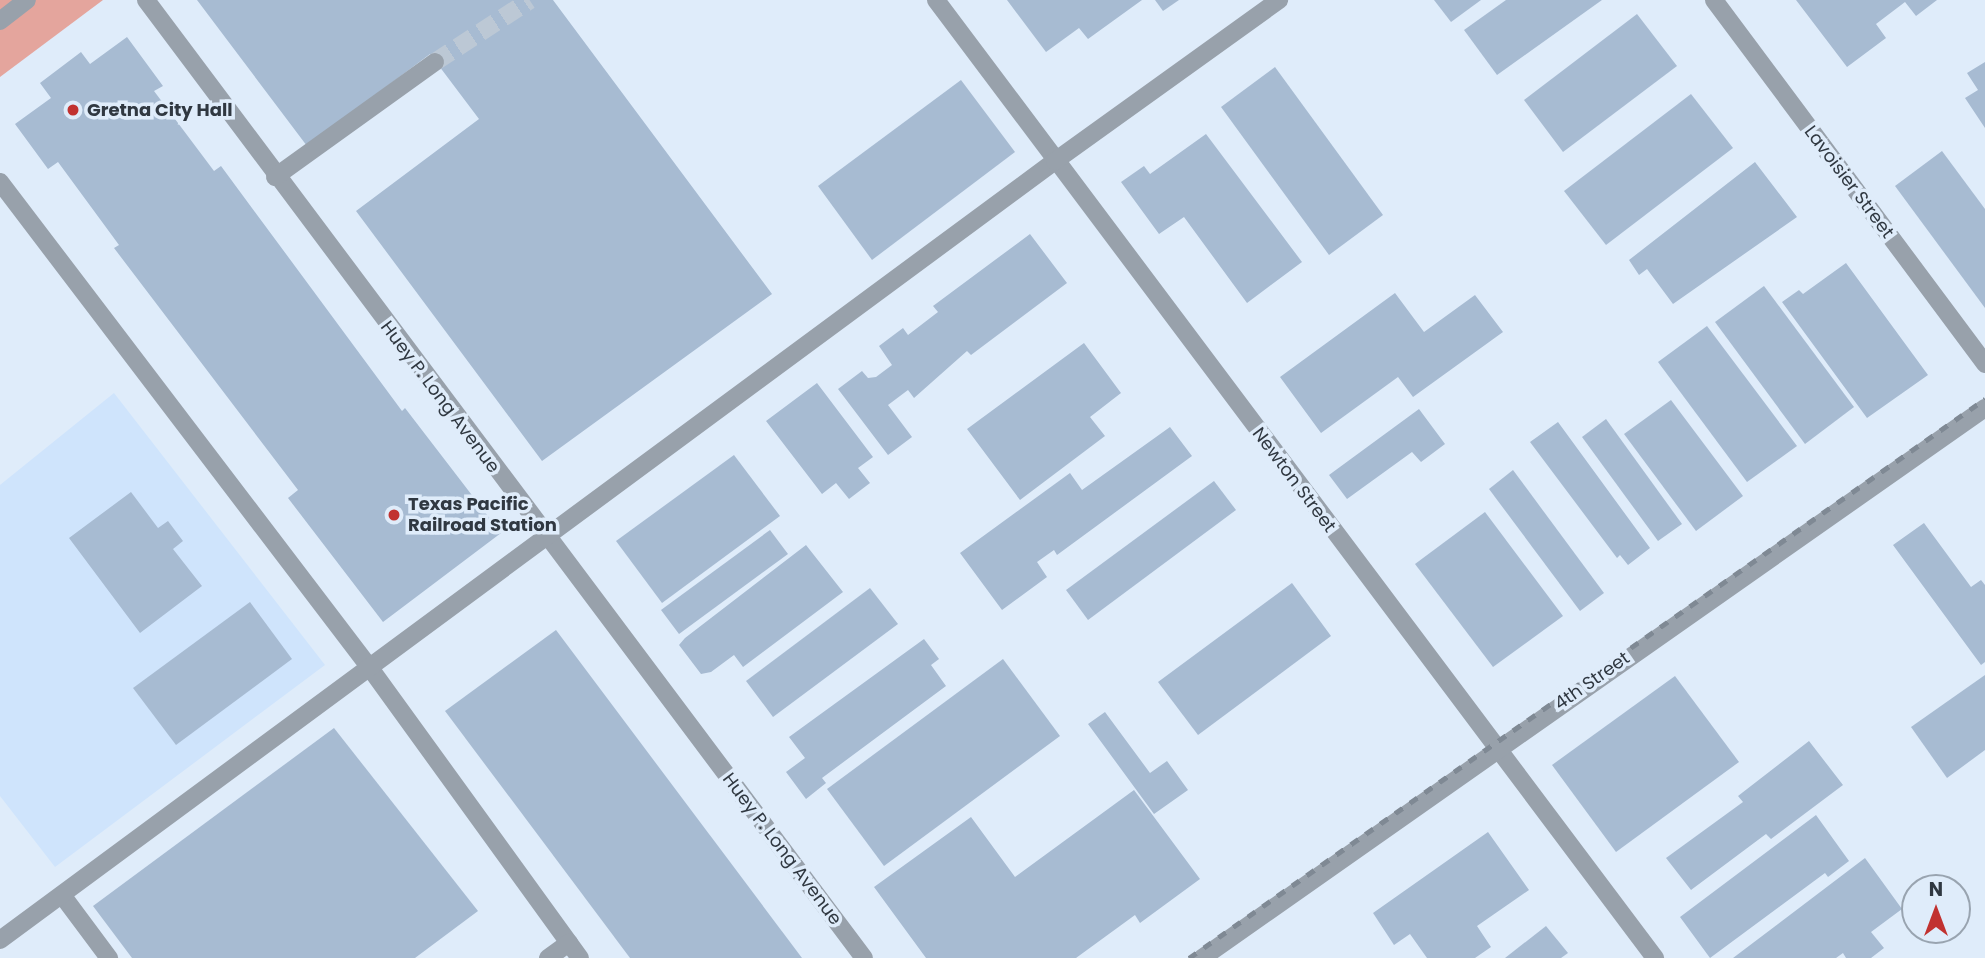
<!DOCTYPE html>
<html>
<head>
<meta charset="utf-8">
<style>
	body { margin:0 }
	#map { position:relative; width:1985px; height:958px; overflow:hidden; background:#dfecfa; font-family:Poppins,sans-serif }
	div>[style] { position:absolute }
	.built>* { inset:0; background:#cfe4fc }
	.green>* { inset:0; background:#e4a59d }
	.building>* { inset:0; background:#a7bbd2 }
	.minor-tunnel>* { height:18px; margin-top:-9px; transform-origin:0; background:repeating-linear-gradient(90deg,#bcc8d5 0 18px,transparent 0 27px) }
	.minor>* { height:18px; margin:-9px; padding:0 9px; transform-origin:9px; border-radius:9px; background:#98a1ab }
	.rail>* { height:5px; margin-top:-2.5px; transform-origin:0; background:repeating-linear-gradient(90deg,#7f8994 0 9px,transparent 0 18px) }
	.dots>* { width:19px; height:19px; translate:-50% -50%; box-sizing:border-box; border:4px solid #dfecfa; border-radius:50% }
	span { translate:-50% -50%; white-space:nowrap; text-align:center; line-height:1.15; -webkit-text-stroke:7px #dfecfa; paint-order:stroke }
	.poi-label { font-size:18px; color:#303841; font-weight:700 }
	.left { translate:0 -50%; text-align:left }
	.street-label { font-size:18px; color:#303841 }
	.north { position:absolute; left:1901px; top:874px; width:70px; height:70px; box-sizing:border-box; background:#dfecfa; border:2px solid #99a4b0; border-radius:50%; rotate:0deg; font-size:19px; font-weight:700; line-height:28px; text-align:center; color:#303841 }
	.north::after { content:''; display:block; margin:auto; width:24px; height:32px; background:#c13230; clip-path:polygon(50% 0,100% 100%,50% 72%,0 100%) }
</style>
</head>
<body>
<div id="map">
	<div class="built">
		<div style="clip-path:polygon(114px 393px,325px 665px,55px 867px,0 796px,0 485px)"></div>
	</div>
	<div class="green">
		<div style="clip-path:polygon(0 0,103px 0,0 77px)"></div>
	</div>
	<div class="building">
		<div style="clip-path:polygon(197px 0,553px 0,772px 294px,542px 461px,356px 211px,479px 119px,430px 54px,307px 146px)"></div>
		<div style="clip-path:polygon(1007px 0,1142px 0,1088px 39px,1079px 28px,1046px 52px)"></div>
		<div style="clip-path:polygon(1155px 0,1179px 0,1163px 11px)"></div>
		<div style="clip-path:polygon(1434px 0,1481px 0,1451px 22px)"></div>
		<div style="clip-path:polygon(1506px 0,1602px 0,1497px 75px,1464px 30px)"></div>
		<div style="clip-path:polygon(1796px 0,1937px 0,1916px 16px,1905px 2px,1876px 24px,1886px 38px,1847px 67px)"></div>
		<div style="clip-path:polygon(1637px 14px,1677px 66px,1563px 152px,1524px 100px)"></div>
		<div style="clip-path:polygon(127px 37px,163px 86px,154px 91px,214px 171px,221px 166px,402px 411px,405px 408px,501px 533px,383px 622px,288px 498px,298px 490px,114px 248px,119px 245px,58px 162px,48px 169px,15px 124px,51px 98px,40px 83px,81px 52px,90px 64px)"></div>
		<div style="clip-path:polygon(1985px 62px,1985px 128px,1965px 98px,1978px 90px,1967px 73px)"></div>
		<div style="clip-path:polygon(1275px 67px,1383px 215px,1329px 255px,1221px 107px)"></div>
		<div style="clip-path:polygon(961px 80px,1015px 152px,872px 260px,818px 186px)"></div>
		<div style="clip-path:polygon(1691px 94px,1733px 148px,1606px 245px,1564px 191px)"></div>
		<div style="clip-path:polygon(1206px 134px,1302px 262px,1247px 303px,1184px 217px,1159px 234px,1121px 182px,1144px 166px,1150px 174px)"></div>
		<div style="clip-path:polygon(1942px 151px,1985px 209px,1985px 308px,1895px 186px)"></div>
		<div style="clip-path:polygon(1755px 162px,1797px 217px,1673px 304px,1647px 269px,1639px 275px,1629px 260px)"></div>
		<div style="clip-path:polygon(1030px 234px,1067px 283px,971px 355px,967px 351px,914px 398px,908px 390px,888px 405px,912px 437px,888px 455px,838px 389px,862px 371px,868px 378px,876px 377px,892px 365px,879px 346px,903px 328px,908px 335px,938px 312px,933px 306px)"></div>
		<div style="clip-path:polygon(1846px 263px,1928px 375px,1867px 418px,1782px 302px,1799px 290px,1803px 294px)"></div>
		<div style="clip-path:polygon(1764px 286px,1854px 407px,1805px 444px,1715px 322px)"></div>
		<div style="clip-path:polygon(1395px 293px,1424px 332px,1475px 295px,1503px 332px,1413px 397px,1398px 377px,1321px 433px,1280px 377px)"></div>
		<div style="clip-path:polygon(1707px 326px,1797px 446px,1747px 482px,1658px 362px)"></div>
		<div style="clip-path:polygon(1084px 343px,1121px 393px,1090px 417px,1105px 436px,1020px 500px,967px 429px)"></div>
		<div style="clip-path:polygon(817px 383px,873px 457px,858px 468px,870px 483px,849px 499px,836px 483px,822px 494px,766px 421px)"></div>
		<div style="clip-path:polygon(1671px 400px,1743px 496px,1696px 531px,1624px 434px)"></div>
		<div style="clip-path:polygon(1419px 409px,1445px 444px,1421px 462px,1412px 452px,1347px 499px,1329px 475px)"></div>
		<div style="clip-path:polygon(1606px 419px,1682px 524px,1658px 541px,1582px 437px)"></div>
		<div style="clip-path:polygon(1558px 422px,1650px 548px,1628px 565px,1620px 555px,1617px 558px,1530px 442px)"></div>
		<div style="clip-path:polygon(1170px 427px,1192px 456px,1057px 555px,1054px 550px,1037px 562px,1047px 577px,1002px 610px,960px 553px,1070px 473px,1082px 490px)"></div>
		<div style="clip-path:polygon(734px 455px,780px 516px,662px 603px,616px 541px)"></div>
		<div style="clip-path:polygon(1513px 470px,1604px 593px,1580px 611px,1489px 489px)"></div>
		<div style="clip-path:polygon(1214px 481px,1236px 510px,1088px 620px,1066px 590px)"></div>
		<div style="clip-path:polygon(131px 492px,158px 528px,168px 521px,183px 541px,173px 549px,202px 586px,140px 633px,69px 538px)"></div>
		<div style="clip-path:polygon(1485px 512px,1563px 616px,1493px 667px,1415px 564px)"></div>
		<div style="clip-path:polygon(1924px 523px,1971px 587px,1981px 580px,1985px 585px,1985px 662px,1981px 665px,1893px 545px)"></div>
		<div style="clip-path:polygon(770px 530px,788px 554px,679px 634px,661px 610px)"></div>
		<div style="clip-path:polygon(806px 545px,843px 592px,743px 667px,734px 655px,711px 672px,701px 674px,679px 645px,685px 638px)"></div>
		<div style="clip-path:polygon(1292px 583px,1331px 636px,1198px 735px,1158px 682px)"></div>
		<div style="clip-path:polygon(870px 588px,898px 624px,773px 717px,746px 681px)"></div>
		<div style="clip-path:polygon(250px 602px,292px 659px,176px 745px,133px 688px)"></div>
		<div style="clip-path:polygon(556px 630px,802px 958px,630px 958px,445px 711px)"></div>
		<div style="clip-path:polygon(924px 639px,939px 659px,931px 665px,946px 686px,822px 778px,826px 783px,806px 799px,786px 772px,805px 758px,789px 737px)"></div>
		<div style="clip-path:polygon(1003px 659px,1060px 736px,884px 866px,827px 789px)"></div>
		<div style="clip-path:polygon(1985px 675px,1985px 750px,1947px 778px,1911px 727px)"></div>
		<div style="clip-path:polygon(1675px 676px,1739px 762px,1616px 852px,1552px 765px)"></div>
		<div style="clip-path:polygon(1105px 712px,1150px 773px,1167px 761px,1188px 790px,1154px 814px,1088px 724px)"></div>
		<div style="clip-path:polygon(334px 728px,478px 911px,415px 958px,132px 958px,93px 906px)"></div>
		<div style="clip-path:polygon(1809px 741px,1843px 785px,1771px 839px,1766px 834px,1691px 890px,1666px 858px,1743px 802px,1738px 796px)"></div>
		<div style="clip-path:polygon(1134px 790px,1200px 879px,1140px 923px,1135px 915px,1076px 958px,926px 958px,874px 887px,971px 817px,1015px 877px)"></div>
		<div style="clip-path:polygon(1816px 815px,1849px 861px,1828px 877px,1825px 873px,1710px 958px,1680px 917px)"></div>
		<div style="clip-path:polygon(1488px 832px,1529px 890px,1477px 926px,1491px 947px,1475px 958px,1427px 958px,1410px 934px,1394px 945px,1373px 913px)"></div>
		<div style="clip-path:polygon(1865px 858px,1902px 909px,1871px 932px,1884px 948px,1871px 958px,1846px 958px,1843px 953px,1836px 958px,1733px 958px)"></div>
		<div style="clip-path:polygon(1546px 926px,1568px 953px,1561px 958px,1505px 958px)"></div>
	</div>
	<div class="minor-tunnel">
		<div style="left:435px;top:62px;width:113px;rotate:-33.1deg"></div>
	</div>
	<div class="minor">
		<div style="left:146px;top:0;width:1197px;rotate:53.15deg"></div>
		<div style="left:936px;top:0;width:1198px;rotate:53.11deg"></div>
		<div style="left:1714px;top:0;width:454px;rotate:53.3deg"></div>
		<div style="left:0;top:21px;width:34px;rotate:-38deg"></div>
		<div style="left:275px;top:177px;width:197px;rotate:-35.7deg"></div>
		<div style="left:0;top:182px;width:611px;rotate:52.72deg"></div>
		<div style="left:370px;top:668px;width:358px;rotate:54.1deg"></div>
		<div style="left:62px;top:895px;width:79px;rotate:53.3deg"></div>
		<div style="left:0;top:940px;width:1311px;rotate:-36.44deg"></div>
		<div style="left:1055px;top:161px;width:276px;rotate:-35.7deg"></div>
		<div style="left:548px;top:958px;width:26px;rotate:-36deg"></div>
		<div style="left:1202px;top:958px;width:957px;rotate:-35.09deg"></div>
	</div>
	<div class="rail">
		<div style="left:1189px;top:958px;width:973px;rotate:-35.08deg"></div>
	</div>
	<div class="dots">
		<div style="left:73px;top:110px;background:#c13230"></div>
		<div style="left:394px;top:515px;background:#c13230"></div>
	</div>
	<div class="poi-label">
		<span class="left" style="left:87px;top:110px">Gretna City Hall</span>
		<span class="left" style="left:408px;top:515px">Texas Pacific<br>Railroad Station</span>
	</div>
	<div class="street-label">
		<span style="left:1849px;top:182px;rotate:53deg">Lavoisier Street</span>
		<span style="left:440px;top:397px;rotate:53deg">Huey P. Long Avenue</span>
		<span style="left:1294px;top:480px;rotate:53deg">Newton Street</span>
		<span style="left:1592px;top:681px;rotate:-35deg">4th Street</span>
		<span style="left:782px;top:849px;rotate:53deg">Huey P. Long Avenue</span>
	</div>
	<div class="north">N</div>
</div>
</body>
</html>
